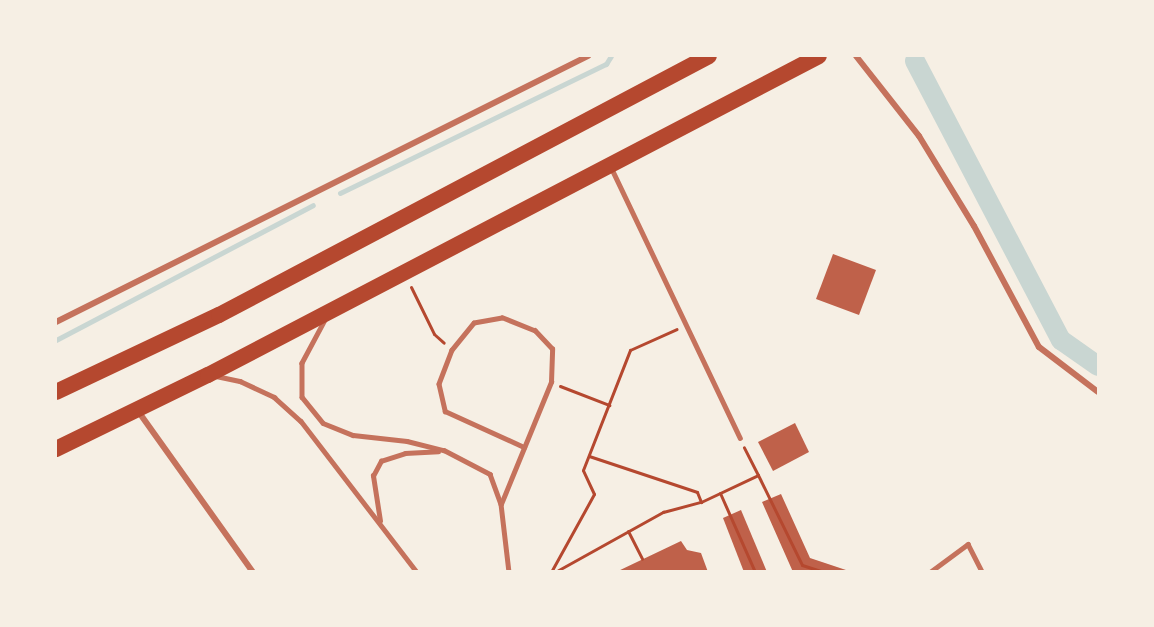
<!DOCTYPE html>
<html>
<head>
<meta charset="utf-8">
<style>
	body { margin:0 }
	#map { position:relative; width:1154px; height:627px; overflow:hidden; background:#f6efe4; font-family:Ubuntu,sans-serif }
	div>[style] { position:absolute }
	.stream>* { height:5px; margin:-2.5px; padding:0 2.5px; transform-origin:2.5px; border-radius:2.5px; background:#c9d6d2 }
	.canal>* { height:20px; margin:-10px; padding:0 10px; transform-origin:10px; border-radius:10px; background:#c9d6d2 }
	.building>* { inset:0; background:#bf614a }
	.path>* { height:3px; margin:-1.5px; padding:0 1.5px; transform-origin:1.5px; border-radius:1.5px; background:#b5482f }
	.service>* { height:4.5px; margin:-2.25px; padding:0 2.25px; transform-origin:2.25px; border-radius:2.25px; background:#c5725c }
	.minor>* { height:6px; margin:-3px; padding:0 3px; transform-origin:3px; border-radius:3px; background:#c5725c }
	.trunk>* { height:16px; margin:-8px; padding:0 8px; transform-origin:8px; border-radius:8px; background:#b5482f }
	span { translate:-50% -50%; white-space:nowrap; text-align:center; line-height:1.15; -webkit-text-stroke:4.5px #f6efe4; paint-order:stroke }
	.frame { position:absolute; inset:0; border:57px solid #f6efe4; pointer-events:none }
</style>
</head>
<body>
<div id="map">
	<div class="stream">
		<div style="left:340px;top:193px;width:296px;rotate:-25.9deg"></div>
		<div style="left:606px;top:64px;width:9px;rotate:-58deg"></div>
		<div style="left:56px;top:340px;width:290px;rotate:-27.7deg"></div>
	</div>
	<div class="canal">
		<div style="left:915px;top:61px;width:315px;rotate:62.4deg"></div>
		<div style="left:1061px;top:340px;width:45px;rotate:35.1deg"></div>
	</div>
	<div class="building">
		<div style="clip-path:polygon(833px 254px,876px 270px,859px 315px,816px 299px)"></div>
		<div style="clip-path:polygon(795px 423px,809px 452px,773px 471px,758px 442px)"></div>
		<div style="clip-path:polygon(781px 494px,810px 558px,852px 572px,793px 572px,762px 502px)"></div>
		<div style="clip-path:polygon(741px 510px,767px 572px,744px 572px,723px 518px)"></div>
		<div style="clip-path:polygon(681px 541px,687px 550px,701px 553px,708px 572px,616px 572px)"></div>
	</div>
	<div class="path">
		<div style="left:411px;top:287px;width:52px;rotate:63.9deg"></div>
		<div style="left:434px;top:334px;width:13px;rotate:42deg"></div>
		<div style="left:560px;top:386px;width:53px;rotate:21.2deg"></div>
		<div style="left:589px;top:456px;width:114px;rotate:18.4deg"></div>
		<div style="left:697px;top:492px;width:11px;rotate:68deg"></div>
		<div style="left:701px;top:502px;width:63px;rotate:-25.3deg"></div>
		<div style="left:758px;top:475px;width:31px;rotate:-117deg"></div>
		<div style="left:758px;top:475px;width:100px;rotate:63.9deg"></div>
		<div style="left:802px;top:565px;width:22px;rotate:18deg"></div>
		<div style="left:720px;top:493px;width:86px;rotate:66.1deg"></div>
		<div style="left:628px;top:531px;width:31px;rotate:63deg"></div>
		<div style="left:551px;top:572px;width:89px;rotate:-61.1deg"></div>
		<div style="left:594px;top:494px;width:26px;rotate:-115deg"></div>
		<div style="left:583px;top:470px;width:129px;rotate:-68.6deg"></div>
		<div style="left:630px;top:350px;width:51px;rotate:-24.1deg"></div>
		<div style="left:555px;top:572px;width:124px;rotate:-29.1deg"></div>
		<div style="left:663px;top:512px;width:39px;rotate:-15deg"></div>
	</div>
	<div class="service">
		<div style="left:611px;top:167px;width:300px;rotate:64.5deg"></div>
		<div style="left:325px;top:320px;width:49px;rotate:118.1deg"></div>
		<div style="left:302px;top:363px;width:34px;rotate:90deg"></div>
		<div style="left:302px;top:397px;width:33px;rotate:51deg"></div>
		<div style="left:323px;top:423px;width:32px;rotate:22deg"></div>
		<div style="left:353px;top:435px;width:54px;rotate:6.3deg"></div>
		<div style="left:407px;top:441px;width:38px;rotate:14deg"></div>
		<div style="left:444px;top:450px;width:52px;rotate:27.6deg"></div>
		<div style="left:490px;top:474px;width:32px;rotate:70deg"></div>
		<div style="left:501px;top:504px;width:68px;rotate:83.3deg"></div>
		<div style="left:216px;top:376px;width:25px;rotate:12deg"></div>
		<div style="left:240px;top:381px;width:38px;rotate:25deg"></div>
		<div style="left:274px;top:397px;width:36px;rotate:42deg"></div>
		<div style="left:301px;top:421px;width:190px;rotate:52.5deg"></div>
		<div style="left:501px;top:504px;width:132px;rotate:-67.7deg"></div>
		<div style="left:551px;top:382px;width:33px;rotate:-88deg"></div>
		<div style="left:552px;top:349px;width:25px;rotate:-133deg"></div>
		<div style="left:535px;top:331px;width:35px;rotate:-158deg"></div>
		<div style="left:502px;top:318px;width:28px;rotate:170deg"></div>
		<div style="left:474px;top:323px;width:35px;rotate:129deg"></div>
		<div style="left:452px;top:350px;width:36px;rotate:111deg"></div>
		<div style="left:439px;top:384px;width:28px;rotate:77deg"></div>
		<div style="left:445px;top:411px;width:87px;rotate:24.5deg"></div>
		<div style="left:380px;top:521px;width:46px;rotate:-98.8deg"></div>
		<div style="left:373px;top:476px;width:17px;rotate:-62deg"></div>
		<div style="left:381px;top:461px;width:25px;rotate:-18deg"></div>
		<div style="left:405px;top:453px;width:33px;rotate:-3deg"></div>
		<div style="left:930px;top:572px;width:47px;rotate:-36.4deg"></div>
		<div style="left:968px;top:544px;width:31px;rotate:63deg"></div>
	</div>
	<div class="minor">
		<div style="left:856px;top:56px;width:102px;rotate:51.8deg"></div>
		<div style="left:919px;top:136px;width:105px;rotate:58.6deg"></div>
		<div style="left:974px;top:226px;width:137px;rotate:61.8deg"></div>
		<div style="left:1039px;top:347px;width:74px;rotate:37.3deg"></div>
		<div style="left:56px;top:322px;width:595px;rotate:-26.57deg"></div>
		<div style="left:138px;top:411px;width:198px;rotate:54.5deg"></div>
	</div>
	<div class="trunk">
		<div style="left:56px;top:392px;width:180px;rotate:-25.3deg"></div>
		<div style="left:219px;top:315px;width:554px;rotate:-27.86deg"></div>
		<div style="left:56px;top:449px;width:169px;rotate:-26deg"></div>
		<div style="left:208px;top:375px;width:689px;rotate:-27.57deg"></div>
	</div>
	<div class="frame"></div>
</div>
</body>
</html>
